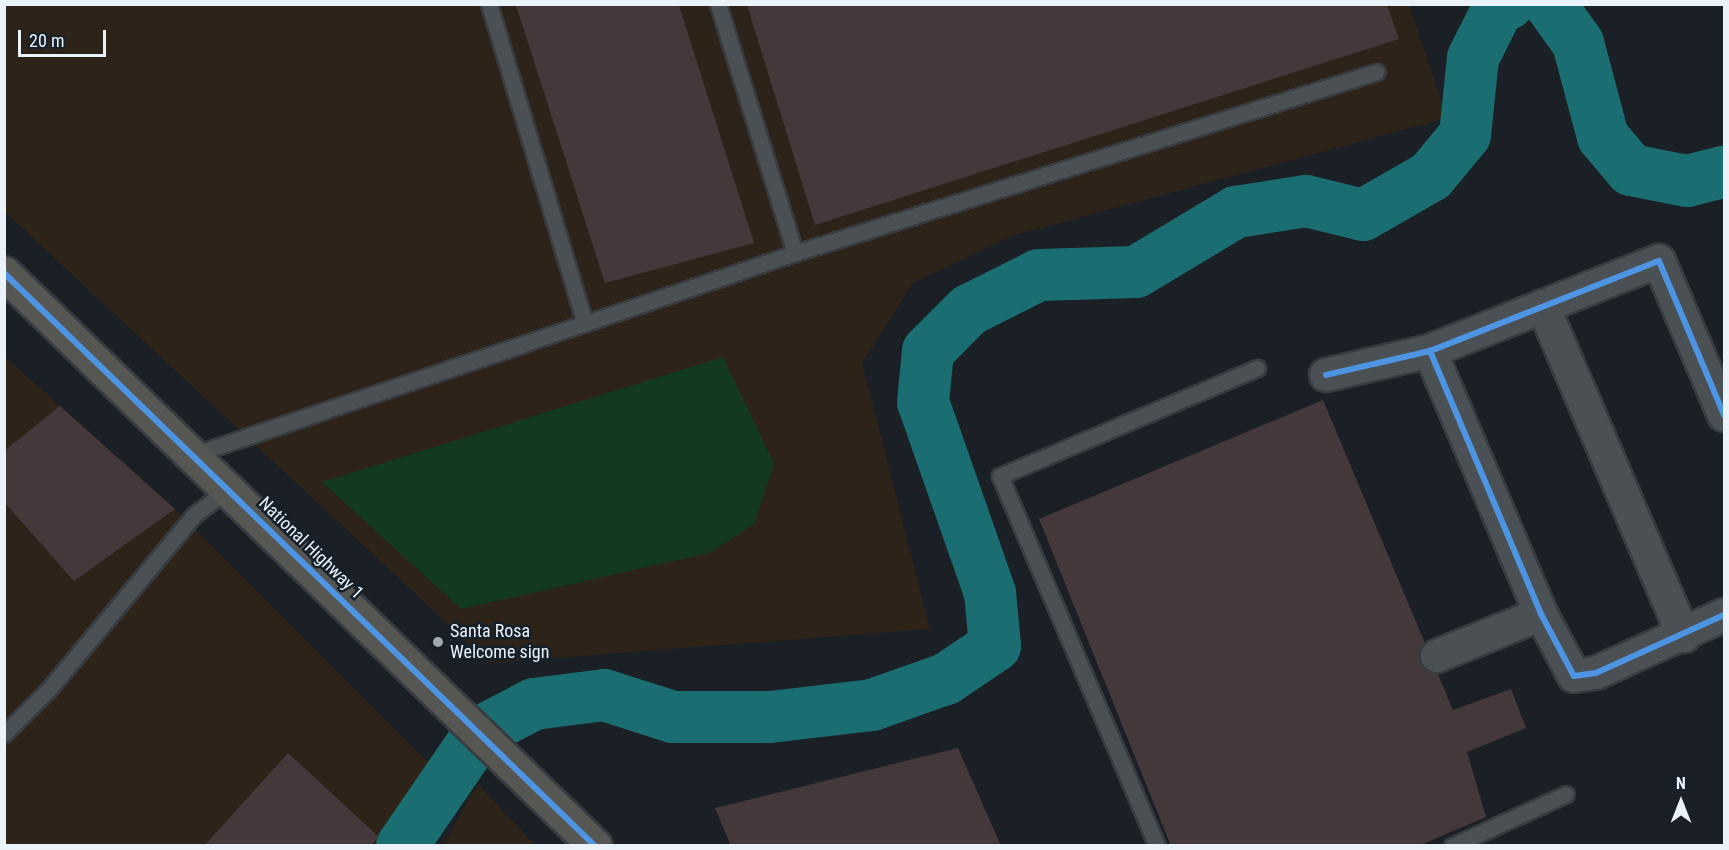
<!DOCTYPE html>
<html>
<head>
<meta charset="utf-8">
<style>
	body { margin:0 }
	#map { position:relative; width:1729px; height:850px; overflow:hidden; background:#1a2025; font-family:"Roboto Condensed",sans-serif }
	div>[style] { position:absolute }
	.industrial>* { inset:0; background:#2e2319 }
	.green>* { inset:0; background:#13391f }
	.river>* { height:52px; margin:-26px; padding:0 26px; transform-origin:26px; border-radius:26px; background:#1a6d70 }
	.building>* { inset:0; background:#44383a }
	.roads { filter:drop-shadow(2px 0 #373c41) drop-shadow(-2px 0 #373c41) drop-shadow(0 2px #373c41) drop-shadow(0 -2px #373c41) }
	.service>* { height:15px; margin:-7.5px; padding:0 7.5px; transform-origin:7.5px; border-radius:7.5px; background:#4a5054 }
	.minor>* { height:32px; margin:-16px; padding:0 16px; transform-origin:16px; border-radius:16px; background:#4a5054 }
	.trunk>* { height:33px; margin:-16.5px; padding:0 16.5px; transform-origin:16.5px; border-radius:16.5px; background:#565653 }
	.cycleway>* { height:6px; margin:-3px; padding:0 3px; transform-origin:3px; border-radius:3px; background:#4d94e3 }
	.dots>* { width:16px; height:16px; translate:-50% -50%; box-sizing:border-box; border:3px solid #15202a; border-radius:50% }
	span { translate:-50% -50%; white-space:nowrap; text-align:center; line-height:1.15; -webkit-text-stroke:5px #15202a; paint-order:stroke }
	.street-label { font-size:18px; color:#ebf3fa }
	.poi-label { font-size:18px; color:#ebf3fa }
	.left { translate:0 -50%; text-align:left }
	.frame { position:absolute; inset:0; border:6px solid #ebf3fa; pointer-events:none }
	.north { position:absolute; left:1651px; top:772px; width:60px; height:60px; -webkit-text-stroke:4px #15202a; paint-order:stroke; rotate:0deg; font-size:16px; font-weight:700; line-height:24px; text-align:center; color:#ebf3fa }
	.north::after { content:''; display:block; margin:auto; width:21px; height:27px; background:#ebf3fa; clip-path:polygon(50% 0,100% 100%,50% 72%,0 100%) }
	.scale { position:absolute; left:18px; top:30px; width:88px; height:27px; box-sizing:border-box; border:3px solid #ebf3fa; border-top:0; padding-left:8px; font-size:18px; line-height:21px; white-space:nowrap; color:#ebf3fa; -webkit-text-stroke:4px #15202a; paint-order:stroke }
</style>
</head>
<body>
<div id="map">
	<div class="industrial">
		<div style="clip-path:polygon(4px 5px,1409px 5px,1447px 118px,1011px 236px,913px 283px,862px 363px,930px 629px,490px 663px,5px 212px)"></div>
		<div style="clip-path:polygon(4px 356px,175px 509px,444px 779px,402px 845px,5px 845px)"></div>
		<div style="clip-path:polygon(478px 784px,535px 845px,443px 845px)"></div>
	</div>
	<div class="green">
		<div style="clip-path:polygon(723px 357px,774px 464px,754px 524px,709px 553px,461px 609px,322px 482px)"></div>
	</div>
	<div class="river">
		<div style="left:1550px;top:4px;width:48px;rotate:54.3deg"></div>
		<div style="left:1578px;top:43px;width:97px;rotate:75.1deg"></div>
		<div style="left:1603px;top:137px;width:43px;rotate:49.7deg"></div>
		<div style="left:1631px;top:170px;width:57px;rotate:11.1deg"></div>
		<div style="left:1687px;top:181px;width:38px;rotate:-14deg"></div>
		<div style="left:402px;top:846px;width:138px;rotate:-55.6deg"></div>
		<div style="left:480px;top:732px;width:61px;rotate:-27.4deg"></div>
		<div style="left:534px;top:704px;width:71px;rotate:-7.3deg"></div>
		<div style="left:604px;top:695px;width:72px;rotate:17.7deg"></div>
		<div style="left:673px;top:717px;width:97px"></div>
		<div style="left:770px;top:717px;width:103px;rotate:-6.7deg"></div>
		<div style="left:872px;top:705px;width:78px;rotate:-19.4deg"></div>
		<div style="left:946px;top:679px;width:59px;rotate:-34deg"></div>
		<div style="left:995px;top:646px;width:53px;rotate:-95.4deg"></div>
		<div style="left:990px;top:593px;width:202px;rotate:-109.3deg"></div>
		<div style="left:923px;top:402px;width:51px;rotate:-84.4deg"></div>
		<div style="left:928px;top:351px;width:58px;rotate:-45deg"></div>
		<div style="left:969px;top:310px;width:78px;rotate:-26.6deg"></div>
		<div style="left:1039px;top:275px;width:97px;rotate:-1.8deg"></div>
		<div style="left:1136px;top:272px;width:117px;rotate:-31deg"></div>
		<div style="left:1236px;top:212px;width:71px;rotate:-8.9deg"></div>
		<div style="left:1306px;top:201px;width:59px;rotate:13.8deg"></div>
		<div style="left:1363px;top:215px;width:78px;rotate:-29.8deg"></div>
		<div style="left:1431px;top:176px;width:53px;rotate:-50.3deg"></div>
		<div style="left:1465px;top:135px;width:77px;rotate:-84.1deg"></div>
		<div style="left:1473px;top:58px;width:56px;rotate:-63.4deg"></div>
		<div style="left:1498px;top:8px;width:11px;rotate:-22deg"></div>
	</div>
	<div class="building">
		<div style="clip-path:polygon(516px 5px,679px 5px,754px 243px,605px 283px)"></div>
		<div style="clip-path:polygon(747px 5px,1387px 5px,1399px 39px,815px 225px)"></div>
		<div style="clip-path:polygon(1323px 400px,1453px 710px,1511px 689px,1526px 728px,1467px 752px,1486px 817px,1418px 846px,1171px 846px,1039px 519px)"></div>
		<div style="clip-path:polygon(60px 406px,175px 509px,74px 581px,4px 502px,4px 451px)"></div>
		<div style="clip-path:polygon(958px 748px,1001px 846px,731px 846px,715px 808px)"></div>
		<div style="clip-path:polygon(288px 753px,379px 837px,370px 846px,204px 846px)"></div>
	</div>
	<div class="roads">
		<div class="service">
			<div style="left:489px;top:4px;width:333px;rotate:73.3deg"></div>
			<div style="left:718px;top:4px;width:261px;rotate:72.8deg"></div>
			<div style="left:192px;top:455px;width:636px;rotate:-18.52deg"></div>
			<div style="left:795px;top:253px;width:609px;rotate:-17.3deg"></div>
			<div style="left:4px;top:734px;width:64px;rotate:-45deg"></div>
			<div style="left:49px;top:689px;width:226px;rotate:-50.2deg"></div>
			<div style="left:194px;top:515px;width:43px;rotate:-37.4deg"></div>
			<div style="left:1157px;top:846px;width:402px;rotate:-113deg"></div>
			<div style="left:1000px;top:476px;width:279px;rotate:-22.8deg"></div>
			<div style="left:1452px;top:846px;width:125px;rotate:-24.5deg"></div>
		</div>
		<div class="minor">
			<div style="left:1543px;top:306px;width:359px;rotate:66.9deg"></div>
			<div style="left:1430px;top:351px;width:285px;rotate:67.1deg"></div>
			<div style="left:1541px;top:614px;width:70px;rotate:62deg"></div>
			<div style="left:1574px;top:676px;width:22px;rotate:-8deg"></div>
			<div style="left:1596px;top:673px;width:141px;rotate:-24.4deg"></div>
			<div style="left:1326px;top:375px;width:107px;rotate:-13deg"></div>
			<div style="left:1430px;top:351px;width:246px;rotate:-21.5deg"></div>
			<div style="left:1659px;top:261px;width:167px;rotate:67.1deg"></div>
			<div style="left:1437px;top:656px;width:112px;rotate:-22deg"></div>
		</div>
		<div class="trunk">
			<div style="left:4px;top:273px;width:823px;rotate:44.11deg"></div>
		</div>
	</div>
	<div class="cycleway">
		<div style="left:4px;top:273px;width:823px;rotate:44.11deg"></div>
		<div style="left:1430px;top:351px;width:285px;rotate:67.1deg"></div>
		<div style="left:1541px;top:614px;width:70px;rotate:62deg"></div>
		<div style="left:1574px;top:676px;width:22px;rotate:-8deg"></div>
		<div style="left:1596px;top:673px;width:141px;rotate:-24.4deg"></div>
		<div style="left:1326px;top:375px;width:107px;rotate:-13deg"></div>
		<div style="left:1430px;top:351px;width:246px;rotate:-21.5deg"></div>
		<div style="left:1659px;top:261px;width:167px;rotate:67.1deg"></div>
	</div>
	<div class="dots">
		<div style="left:438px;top:642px;background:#a2a9af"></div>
	</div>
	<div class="street-label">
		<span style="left:311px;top:548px;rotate:44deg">National Highway 1</span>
	</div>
	<div class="poi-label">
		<span class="left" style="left:450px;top:642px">Santa Rosa<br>Welcome sign</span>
	</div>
	<div class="frame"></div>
	<div class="north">N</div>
	<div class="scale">20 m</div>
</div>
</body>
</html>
